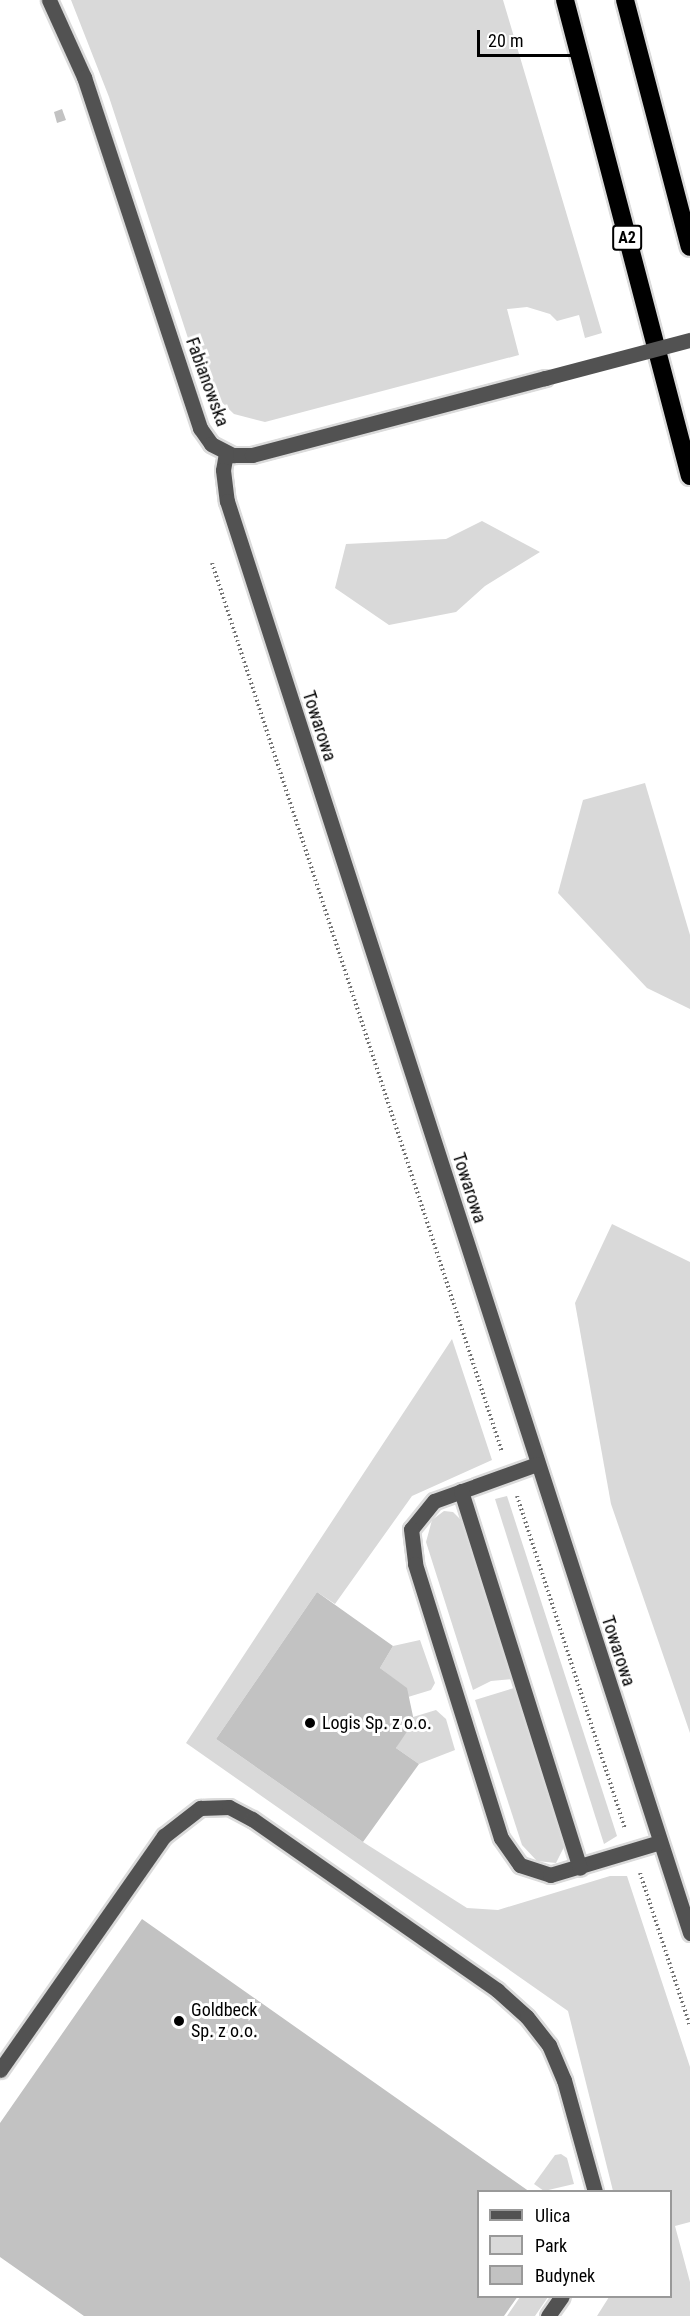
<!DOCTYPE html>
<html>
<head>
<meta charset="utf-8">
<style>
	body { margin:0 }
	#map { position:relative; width:690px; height:2316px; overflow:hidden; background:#fff; font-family:"Roboto Condensed",sans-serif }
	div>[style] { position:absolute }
	.green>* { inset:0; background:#d9d9d9 }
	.building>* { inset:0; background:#c2c2c2 }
	.path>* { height:4px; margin-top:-2px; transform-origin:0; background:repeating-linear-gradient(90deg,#747474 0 1.5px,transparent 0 4.5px) }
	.roads { filter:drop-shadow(2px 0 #dbdbdb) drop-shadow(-2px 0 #dbdbdb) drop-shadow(0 2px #dbdbdb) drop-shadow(0 -2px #dbdbdb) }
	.minor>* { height:15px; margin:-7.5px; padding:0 7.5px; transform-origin:7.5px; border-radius:7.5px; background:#525252 }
	.highway>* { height:18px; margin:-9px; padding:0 9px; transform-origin:9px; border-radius:9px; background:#000 }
	.minor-bridge>* { height:15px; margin:-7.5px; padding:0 7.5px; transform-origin:7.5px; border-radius:7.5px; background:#525252 }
	.dots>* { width:16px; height:16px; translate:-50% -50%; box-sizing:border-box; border:3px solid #fff; border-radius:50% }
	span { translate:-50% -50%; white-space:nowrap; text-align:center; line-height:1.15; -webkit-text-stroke:6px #fff; paint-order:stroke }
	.shield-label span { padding:2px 4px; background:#fff; border:2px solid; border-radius:4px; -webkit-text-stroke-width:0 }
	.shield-label { font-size:16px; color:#000; font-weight:700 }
	.street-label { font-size:18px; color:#000 }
	.poi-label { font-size:18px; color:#000 }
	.left { translate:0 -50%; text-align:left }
	.legend { position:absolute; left:477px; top:2190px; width:195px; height:108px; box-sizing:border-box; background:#fff; border:2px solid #999; margin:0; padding:8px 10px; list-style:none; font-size:18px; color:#000 }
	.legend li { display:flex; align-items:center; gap:12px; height:30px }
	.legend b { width:30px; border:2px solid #999 }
	.scale { position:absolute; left:477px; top:30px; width:99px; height:27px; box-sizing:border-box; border:3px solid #000; border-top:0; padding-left:8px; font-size:18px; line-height:21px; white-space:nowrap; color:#000; -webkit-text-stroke:4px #fff; paint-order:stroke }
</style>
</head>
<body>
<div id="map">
	<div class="green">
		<div style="clip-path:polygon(71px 0,503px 0,602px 333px,585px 338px,579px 315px,557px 321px,550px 314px,527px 307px,507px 309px,519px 355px,265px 422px,234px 414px,203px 384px,109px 97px)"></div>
		<div style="clip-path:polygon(482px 521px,540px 552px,485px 586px,456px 612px,389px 625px,335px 588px,346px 544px,446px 539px)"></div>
		<div style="clip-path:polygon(645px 783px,690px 935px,690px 1009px,647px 988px,558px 893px,583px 800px)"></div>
		<div style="clip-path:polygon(612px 1224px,690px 1262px,690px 1733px,611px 1504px,575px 1303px)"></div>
		<div style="clip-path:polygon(452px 1339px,492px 1460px,412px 1496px,335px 1604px,317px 1592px,216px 1739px,363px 1842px,467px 1908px,498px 1910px,610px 1876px,627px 1876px,690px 2067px,690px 2222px,675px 2226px,690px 2282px,690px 2316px,597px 2316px,609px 2297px,670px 2296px,670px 2192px,613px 2191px,568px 2011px,186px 1743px)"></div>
		<div style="clip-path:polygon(507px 1496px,617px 1836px,604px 1844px,495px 1499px)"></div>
		<div style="clip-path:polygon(453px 1512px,461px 1520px,512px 1679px,491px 1681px,473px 1690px,426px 1542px,432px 1520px,444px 1511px)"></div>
		<div style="clip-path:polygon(420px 1640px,435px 1683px,431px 1690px,408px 1697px,406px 1688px,380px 1668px,393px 1646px)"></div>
		<div style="clip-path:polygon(514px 1688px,564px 1847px,556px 1863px,537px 1861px,522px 1845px,475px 1700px)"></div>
		<div style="clip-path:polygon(436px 1710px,446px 1719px,455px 1750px,419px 1764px,396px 1748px,413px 1717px)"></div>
		<div style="clip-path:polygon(561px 2154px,567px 2158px,574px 2184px,544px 2191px,534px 2184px,555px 2155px)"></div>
		<div style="clip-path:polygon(520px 2297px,520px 2296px,548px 2297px,535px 2316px,507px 2316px)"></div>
	</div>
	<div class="building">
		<div style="clip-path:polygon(62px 109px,66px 120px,57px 123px,54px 112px)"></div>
		<div style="clip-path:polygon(317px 1592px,393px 1646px,380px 1668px,407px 1688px,414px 1721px,396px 1748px,419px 1764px,363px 1842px,216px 1739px)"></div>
		<div style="clip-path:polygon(142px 1919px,530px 2192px,478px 2192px,478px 2296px,518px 2296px,504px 2316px,84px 2316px,0 2257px,0 2123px)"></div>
	</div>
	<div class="path">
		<div style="left:212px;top:563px;width:935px;rotate:71.93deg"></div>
		<div style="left:517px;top:1496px;width:350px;rotate:72deg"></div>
		<div style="left:640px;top:1873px;width:161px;rotate:71.9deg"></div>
	</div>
	<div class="roads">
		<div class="minor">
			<div style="left:49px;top:0;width:85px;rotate:65.6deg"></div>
			<div style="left:84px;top:77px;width:370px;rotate:71.7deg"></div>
			<div style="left:200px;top:428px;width:19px;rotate:55deg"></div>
			<div style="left:211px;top:444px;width:25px;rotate:27deg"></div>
			<div style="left:233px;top:455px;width:19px"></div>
			<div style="left:252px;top:455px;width:303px;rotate:-14.7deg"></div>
			<div style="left:226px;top:453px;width:17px;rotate:100deg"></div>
			<div style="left:223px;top:470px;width:31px;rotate:83deg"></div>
			<div style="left:227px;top:501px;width:1505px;rotate:72.08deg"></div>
			<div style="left:537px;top:1464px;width:109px;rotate:160.2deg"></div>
			<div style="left:434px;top:1501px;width:36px;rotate:129deg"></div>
			<div style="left:411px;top:1529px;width:35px;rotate:83deg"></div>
			<div style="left:415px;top:1564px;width:287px;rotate:72.6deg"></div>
			<div style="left:501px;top:1838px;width:33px;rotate:55deg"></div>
			<div style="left:520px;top:1865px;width:32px;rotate:18deg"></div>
			<div style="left:550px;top:1875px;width:115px;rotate:-16.7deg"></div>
			<div style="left:461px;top:1491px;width:395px;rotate:72.5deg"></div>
			<div style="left:0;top:2070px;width:286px;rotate:-55deg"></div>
			<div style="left:164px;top:1836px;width:46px;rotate:-37.9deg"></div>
			<div style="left:200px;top:1808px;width:29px;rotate:-2deg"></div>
			<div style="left:229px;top:1807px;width:26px;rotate:28deg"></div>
			<div style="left:252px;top:1819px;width:299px;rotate:34.9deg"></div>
			<div style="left:497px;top:1990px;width:40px;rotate:42deg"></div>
			<div style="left:527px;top:2017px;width:36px;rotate:52deg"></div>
			<div style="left:549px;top:2045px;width:38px;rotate:67deg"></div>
			<div style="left:564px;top:2080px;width:116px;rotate:74.5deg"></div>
			<div style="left:548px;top:2316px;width:24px;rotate:-55deg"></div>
		</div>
		<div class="highway">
			<div style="left:565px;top:0;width:492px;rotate:75.3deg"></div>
			<div style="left:625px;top:0;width:255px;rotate:75.3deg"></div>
		</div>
	</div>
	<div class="minor-bridge">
		<div style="left:545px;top:378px;width:150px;rotate:-14.7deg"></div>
	</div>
	<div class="dots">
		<div style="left:310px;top:1723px;background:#000"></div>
		<div style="left:179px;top:2021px;background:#000"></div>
	</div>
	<div class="shield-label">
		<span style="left:627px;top:238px">A2</span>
	</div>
	<div class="street-label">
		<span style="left:207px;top:382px;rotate:70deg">Fabianowska</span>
		<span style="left:319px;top:726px;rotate:72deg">Towarowa</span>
		<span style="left:469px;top:1188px;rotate:72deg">Towarowa</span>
		<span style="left:618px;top:1651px;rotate:72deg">Towarowa</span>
	</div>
	<div class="poi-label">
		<span class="left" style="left:322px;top:1723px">Logis Sp. z o.o.</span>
		<span class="left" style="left:191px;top:2021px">Goldbeck<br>Sp. z o.o.</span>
	</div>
	<ul class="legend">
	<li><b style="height:8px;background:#525252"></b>Ulica</li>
	<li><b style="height:16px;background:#d9d9d9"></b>Park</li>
	<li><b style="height:16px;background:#c2c2c2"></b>Budynek</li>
	</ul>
	<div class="scale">20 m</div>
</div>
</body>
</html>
